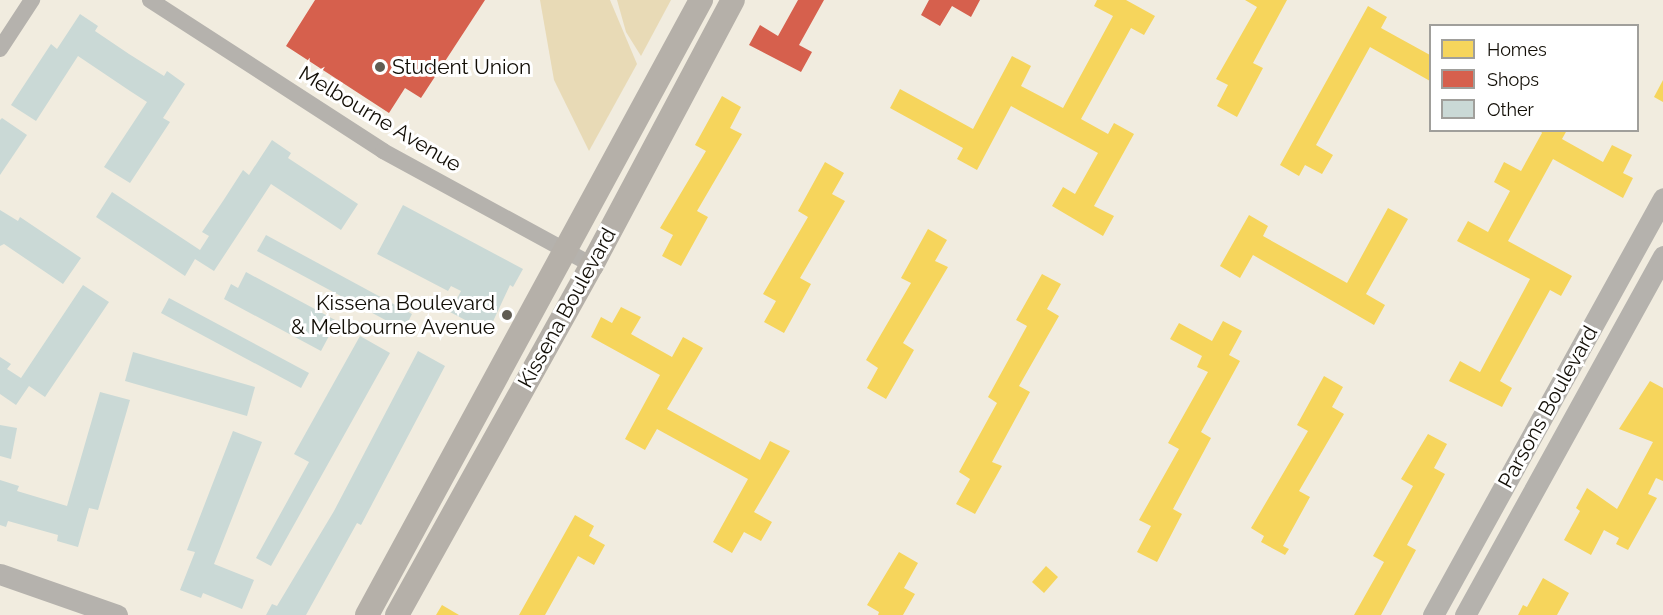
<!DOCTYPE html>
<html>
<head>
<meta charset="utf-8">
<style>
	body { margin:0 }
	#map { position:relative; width:1663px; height:615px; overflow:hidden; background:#f1ecdf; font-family:Raleway,sans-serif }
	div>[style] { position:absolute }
	.green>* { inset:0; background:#e8dab6 }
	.homes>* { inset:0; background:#f6d55c }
	.shops>* { inset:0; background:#d6604d }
	.building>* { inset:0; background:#cad9d6 }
	.minor>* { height:16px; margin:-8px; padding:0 8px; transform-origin:8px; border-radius:8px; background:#b5b2ad }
	.tertiary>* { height:21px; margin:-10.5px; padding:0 10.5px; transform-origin:10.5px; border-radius:10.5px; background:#b5b2ad }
	.secondary>* { height:24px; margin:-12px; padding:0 12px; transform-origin:12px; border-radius:12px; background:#b5b0a9 }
	.dots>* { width:16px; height:16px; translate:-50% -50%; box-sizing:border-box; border:3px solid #fff; border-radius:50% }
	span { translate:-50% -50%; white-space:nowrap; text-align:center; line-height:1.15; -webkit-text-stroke:6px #fff; paint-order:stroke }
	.poi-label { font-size:21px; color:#120e06 }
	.left { translate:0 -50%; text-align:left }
	.right { translate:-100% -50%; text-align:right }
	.street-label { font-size:21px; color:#120e06 }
	.legend { position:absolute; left:1429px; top:24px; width:210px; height:108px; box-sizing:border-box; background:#fff; border:2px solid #a09f9b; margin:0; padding:8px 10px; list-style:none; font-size:18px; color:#120e06 }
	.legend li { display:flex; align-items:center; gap:12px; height:30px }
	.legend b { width:30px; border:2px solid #a09f9b }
</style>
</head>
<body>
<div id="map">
	<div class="green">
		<div style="clip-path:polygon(540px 0,610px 0,637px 64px,589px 151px,554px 80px)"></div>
		<div style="clip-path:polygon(617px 0,671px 0,641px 56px,626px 32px)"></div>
	</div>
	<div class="homes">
		<div style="clip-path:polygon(1097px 0,1126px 0,1155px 16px,1144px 35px,1131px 28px,1081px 119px,1108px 134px,1114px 123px,1134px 134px,1094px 206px,1114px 216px,1103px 236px,1052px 206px,1063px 187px,1075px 194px,1098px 153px,1011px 106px,977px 170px,957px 159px,963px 148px,890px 108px,900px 89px,973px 129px,1012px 56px,1031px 66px,1021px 86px,1063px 108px,1113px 16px,1094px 6px)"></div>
		<div style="clip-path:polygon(1245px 0,1287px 0,1253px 63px,1263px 68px,1237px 117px,1217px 106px,1228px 85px,1216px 79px,1257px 7px)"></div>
		<div style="clip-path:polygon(1368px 6px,1387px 17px,1381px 28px,1430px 55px,1430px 81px,1370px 47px,1316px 145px,1333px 155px,1322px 174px,1305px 165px,1299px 176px,1280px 165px)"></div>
		<div style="clip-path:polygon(1663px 80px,1663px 102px,1654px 97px)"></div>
		<div style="clip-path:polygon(722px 96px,741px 107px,730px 128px,742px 134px,697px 211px,708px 217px,681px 266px,662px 256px,673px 235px,660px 228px,706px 151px,695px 145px)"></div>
		<div style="clip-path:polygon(1540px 130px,1567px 130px,1562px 139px,1603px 162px,1612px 145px,1632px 155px,1623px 173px,1633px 178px,1623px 198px,1553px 159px,1508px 241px,1572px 276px,1561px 296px,1550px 290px,1500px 381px,1512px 388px,1502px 407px,1449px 381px,1460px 361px,1480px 372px,1530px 279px,1457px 241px,1468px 221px,1488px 232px,1510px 191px,1494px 182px,1504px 162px,1521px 171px,1542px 133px)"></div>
		<div style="clip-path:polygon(825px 162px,844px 173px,832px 194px,845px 201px,800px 278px,811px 284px,784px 333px,764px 322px,776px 301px,763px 294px,808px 217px,798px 211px)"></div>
		<div style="clip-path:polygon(1388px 208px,1408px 219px,1366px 294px,1385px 305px,1374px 325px,1253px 255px,1240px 278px,1220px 266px,1249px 215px,1268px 226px,1263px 236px,1347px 283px)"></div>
		<div style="clip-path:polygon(928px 229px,947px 240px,935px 261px,948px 267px,903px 343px,914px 350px,886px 399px,867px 388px,878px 368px,866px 360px,911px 283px,901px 278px)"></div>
		<div style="clip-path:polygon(1042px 274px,1061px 284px,1047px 309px,1059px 316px,1019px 386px,1030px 392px,992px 462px,1002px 466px,975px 514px,956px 504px,970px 479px,959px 472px,997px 403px,988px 397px,1027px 326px,1016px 320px)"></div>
		<div style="clip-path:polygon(621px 307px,641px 317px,631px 334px,672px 357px,683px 337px,703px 348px,667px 409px,760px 460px,770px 441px,790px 451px,754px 512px,772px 522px,761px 541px,744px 532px,732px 553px,713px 542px,748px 479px,657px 429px,645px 450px,625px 439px,660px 375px,591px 337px,601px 317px,612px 323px)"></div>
		<div style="clip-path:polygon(1223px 321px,1242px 331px,1229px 355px,1240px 361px,1201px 432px,1211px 438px,1173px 509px,1182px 514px,1157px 562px,1137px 552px,1151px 526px,1139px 520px,1179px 449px,1168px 443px,1208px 372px,1197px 367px,1202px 356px,1170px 339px,1179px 323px,1212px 341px)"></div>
		<div style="clip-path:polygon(1324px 376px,1343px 387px,1332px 407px,1344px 414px,1299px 491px,1310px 497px,1283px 546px,1289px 549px,1285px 555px,1261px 542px,1264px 536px,1251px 528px,1308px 431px,1297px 425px)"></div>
		<div style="clip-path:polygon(1650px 381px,1663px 388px,1663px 481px,1656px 478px,1648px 494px,1657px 498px,1628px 550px,1616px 544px,1619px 538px,1604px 530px,1591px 555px,1564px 540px,1580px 511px,1576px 508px,1587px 488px,1617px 509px,1653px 442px,1619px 429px)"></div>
		<div style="clip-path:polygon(1428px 434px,1447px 444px,1434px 468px,1445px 474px,1407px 545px,1416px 550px,1381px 615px,1354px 615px,1384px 562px,1373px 556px,1413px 486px,1401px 479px)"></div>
		<div style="clip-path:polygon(575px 515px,594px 526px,589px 536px,605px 545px,594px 565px,578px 556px,545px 615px,519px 615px)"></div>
		<div style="clip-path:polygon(899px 552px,918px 563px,904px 588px,915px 594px,903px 615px,878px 615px,879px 612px,867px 605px)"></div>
		<div style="clip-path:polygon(1046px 566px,1058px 577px,1044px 593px,1032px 582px)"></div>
		<div style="clip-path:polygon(1543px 578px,1569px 593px,1557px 615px,1518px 615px,1523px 605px,1527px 607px)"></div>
		<div style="clip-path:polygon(442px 605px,459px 615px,436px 615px)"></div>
	</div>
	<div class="shops">
		<div style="clip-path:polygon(315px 0,485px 0,421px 98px,405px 88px,389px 113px,286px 46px)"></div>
		<div style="clip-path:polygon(798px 0,824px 0,799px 45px,812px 52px,801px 72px,749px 45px,760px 25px,778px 36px)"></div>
		<div style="clip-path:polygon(929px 0,980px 0,971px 17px,952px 6px,940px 26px,921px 15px)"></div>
	</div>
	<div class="building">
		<div style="clip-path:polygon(80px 14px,98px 26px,95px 31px,129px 54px,164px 76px,167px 71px,185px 84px,163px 118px,170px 122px,130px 183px,104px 167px,147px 102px,130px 91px,78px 56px,36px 121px,11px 105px,51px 44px,57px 49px)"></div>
		<div style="clip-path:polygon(2px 118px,27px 135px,0 175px,0 120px)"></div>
		<div style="clip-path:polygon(272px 140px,291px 153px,288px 158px,358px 204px,341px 230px,271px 184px,214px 271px,195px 259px,185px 276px,96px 217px,112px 192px,200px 250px,209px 236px,202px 232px,223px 201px,243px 170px,249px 175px)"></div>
		<div style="clip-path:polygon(403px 205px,523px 269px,513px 287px,510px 285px,488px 332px,450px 312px,461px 291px,451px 286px,448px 291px,377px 254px)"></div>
		<div style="clip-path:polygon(0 210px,18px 221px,20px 217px,81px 258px,63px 284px,4px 244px,0 246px)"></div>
		<div style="clip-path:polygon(266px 235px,412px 314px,404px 330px,257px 251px)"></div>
		<div style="clip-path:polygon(246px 272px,337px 321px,321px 351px,224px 299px,231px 284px,238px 288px)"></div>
		<div style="clip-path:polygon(83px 285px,109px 302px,45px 397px,29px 386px,16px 405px,0 394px,0 357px,11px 364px,7px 369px,21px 378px)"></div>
		<div style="clip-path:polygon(169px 298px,309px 373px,301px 388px,161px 313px)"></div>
		<div style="clip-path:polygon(360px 336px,390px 353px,271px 566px,256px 558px,309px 462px,294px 454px)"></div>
		<div style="clip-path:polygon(418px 351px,445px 366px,361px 525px,357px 523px,306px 615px,266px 615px,272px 604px,277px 606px,334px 511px)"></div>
		<div style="clip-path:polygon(133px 352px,255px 387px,247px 416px,125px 381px)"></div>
		<div style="clip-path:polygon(100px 392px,130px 400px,98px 510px,89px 508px,78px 547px,57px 541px,58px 535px,8px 521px,6px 527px,0 525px,0 480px,19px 486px,17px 491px,67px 506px)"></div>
		<div style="clip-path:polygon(0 425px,17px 428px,11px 459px,0 456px)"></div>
		<div style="clip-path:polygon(233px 431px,262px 442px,214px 564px,254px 580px,242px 609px,203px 593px,201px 598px,180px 590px,195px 552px,187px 550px)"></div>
	</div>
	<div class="minor">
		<div style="left:150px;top:0;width:278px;rotate:32.9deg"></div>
		<div style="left:383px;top:151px;width:238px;rotate:28.6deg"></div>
		<div style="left:0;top:49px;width:59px;rotate:-56.9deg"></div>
	</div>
	<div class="tertiary">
		<div style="left:0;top:574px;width:124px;rotate:19.3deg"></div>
		<div style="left:1433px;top:615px;width:476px;rotate:-61.1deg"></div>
		<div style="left:1465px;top:615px;width:410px;rotate:-61.1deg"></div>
	</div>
	<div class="secondary">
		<div style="left:367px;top:615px;width:700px;rotate:-61.49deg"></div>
		<div style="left:397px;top:615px;width:401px;rotate:-60.9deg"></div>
		<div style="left:592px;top:265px;width:300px;rotate:-62deg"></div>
	</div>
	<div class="dots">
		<div style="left:380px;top:67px;background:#605c52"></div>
		<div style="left:507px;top:315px;background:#605c52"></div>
	</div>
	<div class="poi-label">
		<span class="left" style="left:392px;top:67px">Student Union</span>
		<span class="right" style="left:495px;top:315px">Kissena Boulevard<br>&amp; Melbourne Avenue</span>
	</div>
	<div class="street-label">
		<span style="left:380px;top:119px;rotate:31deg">Melbourne Avenue</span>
		<span style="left:567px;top:308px;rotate:-61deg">Kissena Boulevard</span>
		<span style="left:1548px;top:407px;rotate:-61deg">Parsons Boulevard</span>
	</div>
	<ul class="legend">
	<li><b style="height:16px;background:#f6d55c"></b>Homes</li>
	<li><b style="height:16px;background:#d6604d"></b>Shops</li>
	<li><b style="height:16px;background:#cad9d6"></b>Other</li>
	</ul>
</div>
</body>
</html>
